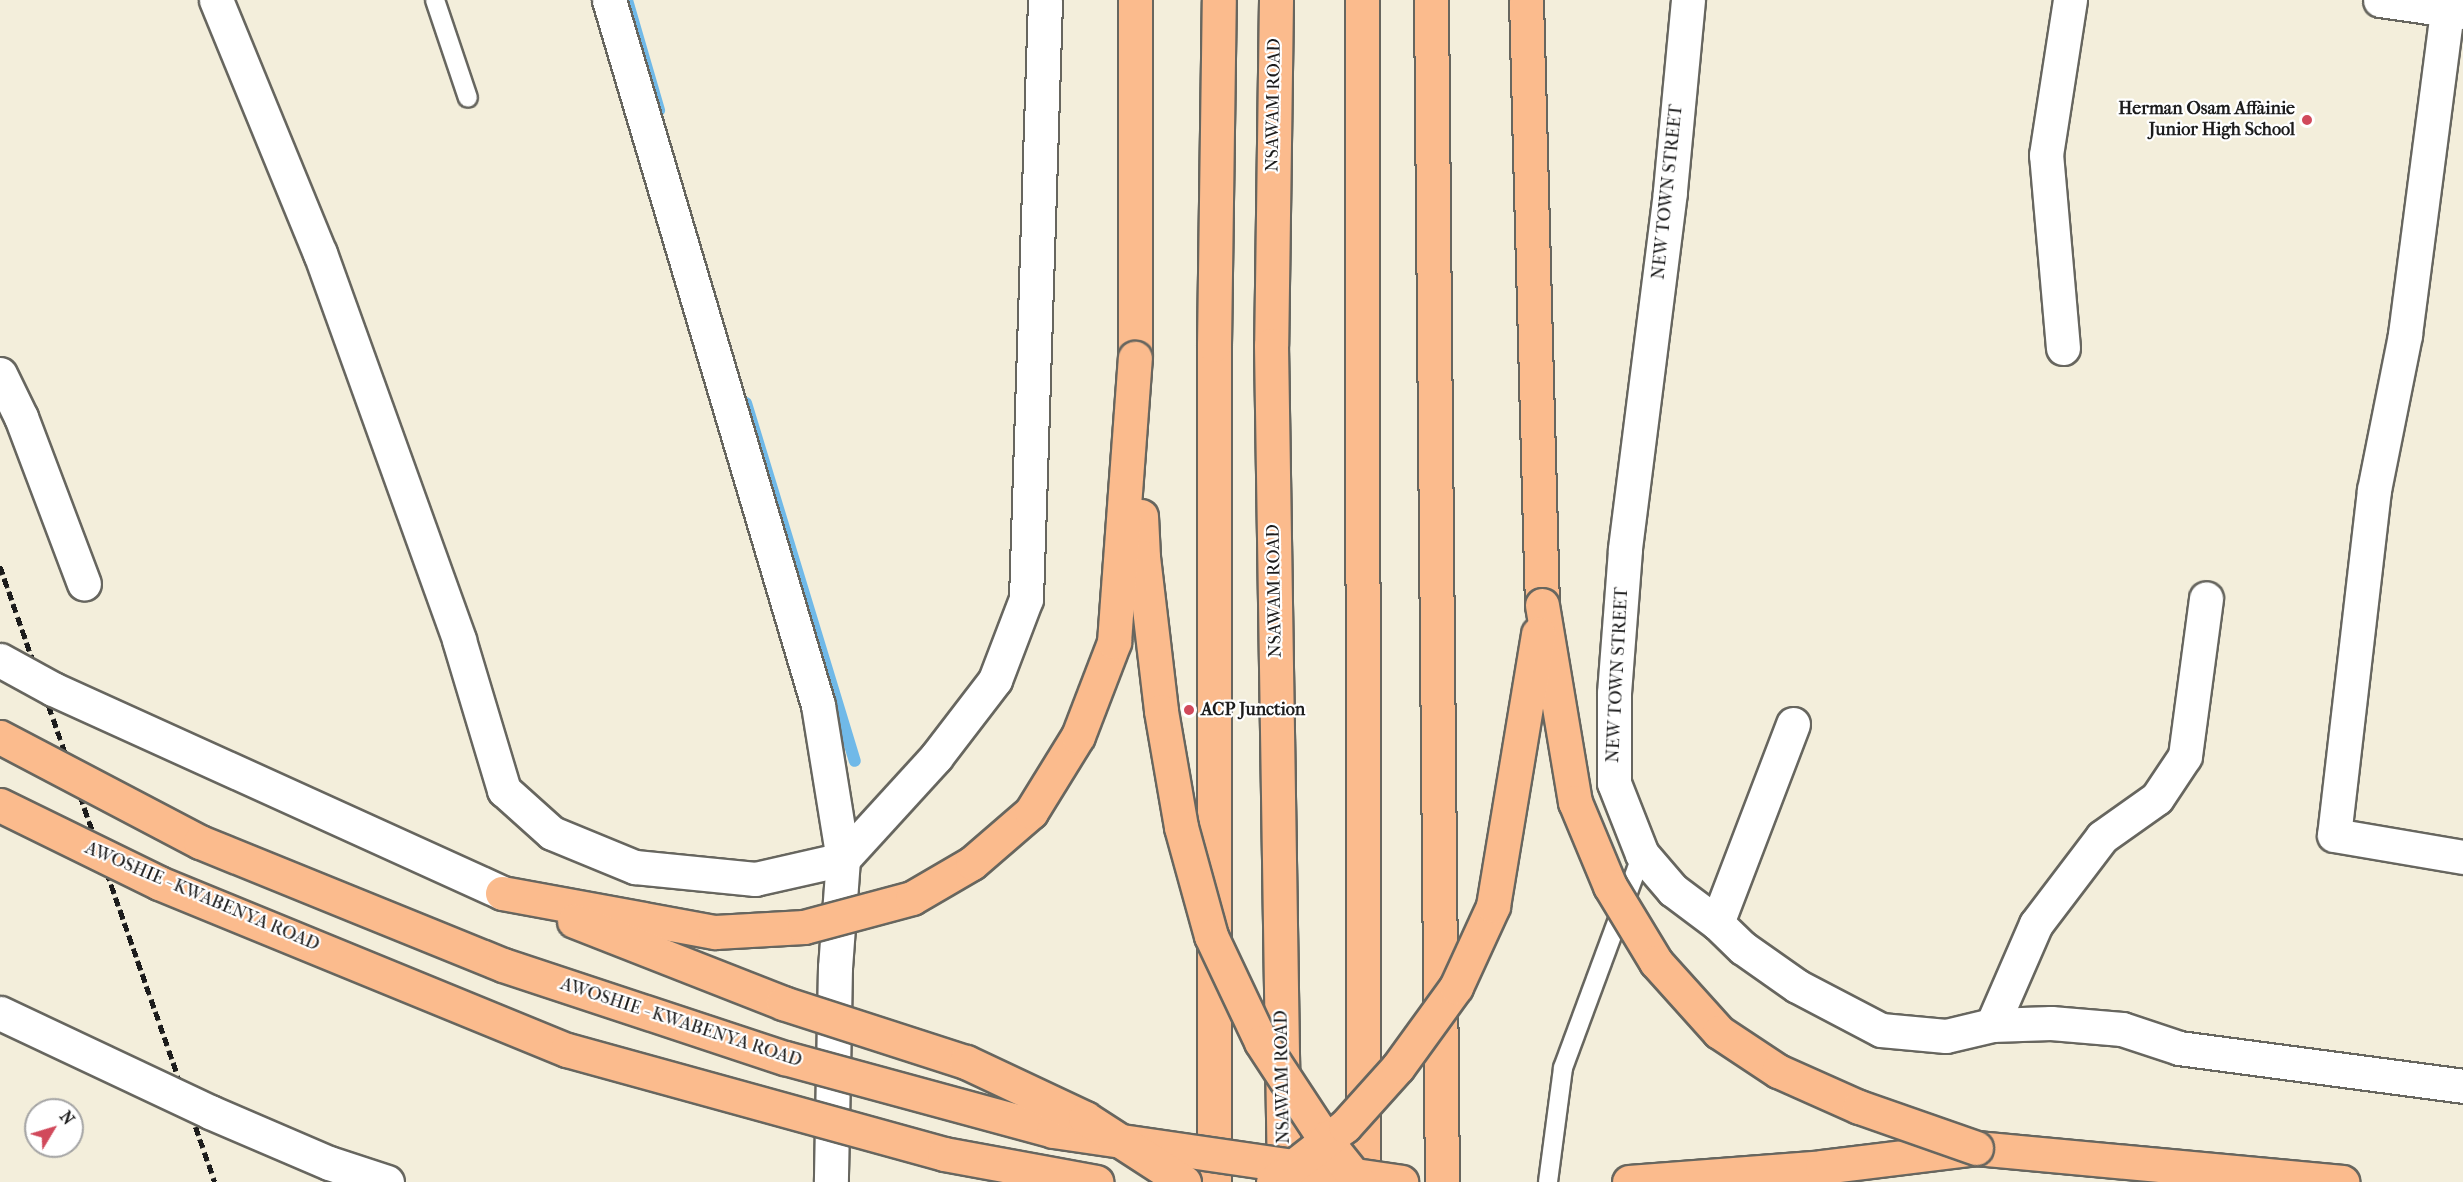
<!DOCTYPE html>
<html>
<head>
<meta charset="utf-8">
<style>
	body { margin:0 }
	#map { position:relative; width:2463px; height:1182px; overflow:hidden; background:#f3eedb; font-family:"IM FELL French Canon",serif }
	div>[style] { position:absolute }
	.stream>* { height:12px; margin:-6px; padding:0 6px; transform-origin:6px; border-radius:6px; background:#70b9e8 }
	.roads { filter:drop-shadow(2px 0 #67665f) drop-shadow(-2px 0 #67665f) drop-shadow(0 2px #67665f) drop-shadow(0 -2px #67665f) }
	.service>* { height:18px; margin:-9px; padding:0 9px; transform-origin:9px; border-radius:9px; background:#fff }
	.minor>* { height:33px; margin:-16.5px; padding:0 16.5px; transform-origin:16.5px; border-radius:16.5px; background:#fff }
	.trunk>* { height:33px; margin:-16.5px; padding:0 16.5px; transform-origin:16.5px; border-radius:16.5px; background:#fbbb8d }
	.rail>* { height:4.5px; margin-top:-2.25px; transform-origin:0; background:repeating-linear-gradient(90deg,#1c1c1c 0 9px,transparent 0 13.5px) }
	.bridges { filter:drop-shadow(2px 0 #67665f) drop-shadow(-2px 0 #67665f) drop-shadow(0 2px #67665f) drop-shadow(0 -2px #67665f) }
	.tertiary-bridge>* { height:33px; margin:-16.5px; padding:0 16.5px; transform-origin:16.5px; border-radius:16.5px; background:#fff }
	.primary-bridge>* { height:33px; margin:-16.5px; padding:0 16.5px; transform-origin:16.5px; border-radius:16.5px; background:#fbbb8d }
	.trunk-bridge>* { height:33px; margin:-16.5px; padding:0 16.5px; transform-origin:16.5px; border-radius:16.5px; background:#fbbb8d }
	.dots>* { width:16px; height:16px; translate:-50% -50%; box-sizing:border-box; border:3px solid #fff; border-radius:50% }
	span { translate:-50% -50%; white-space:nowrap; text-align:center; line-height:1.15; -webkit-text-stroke:4.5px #fff; paint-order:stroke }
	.street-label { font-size:18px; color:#1c1c1c }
	.poi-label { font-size:18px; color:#1c1c1c; font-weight:700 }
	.right { translate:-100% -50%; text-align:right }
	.left { translate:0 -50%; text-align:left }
	.north { position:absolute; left:24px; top:1098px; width:60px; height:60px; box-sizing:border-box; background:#fff; border:2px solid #a4a4a4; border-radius:50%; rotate:52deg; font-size:16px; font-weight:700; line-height:24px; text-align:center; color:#1c1c1c }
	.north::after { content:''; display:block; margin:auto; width:21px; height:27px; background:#d1495b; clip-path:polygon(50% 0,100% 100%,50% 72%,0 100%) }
</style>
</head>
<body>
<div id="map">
	<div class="stream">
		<div style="left:627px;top:0;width:115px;rotate:73.8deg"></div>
		<div style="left:746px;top:403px;width:374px;rotate:73.1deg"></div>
	</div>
	<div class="roads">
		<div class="service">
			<div style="left:435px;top:0;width:103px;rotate:71.4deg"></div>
			<div style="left:1548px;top:1182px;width:115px;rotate:-82.5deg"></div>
			<div style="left:1563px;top:1068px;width:228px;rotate:-69.7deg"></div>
		</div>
		<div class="minor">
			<div style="left:216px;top:0;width:274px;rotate:67.7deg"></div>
			<div style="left:320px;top:253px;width:411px;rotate:70.2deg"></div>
			<div style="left:459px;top:640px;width:157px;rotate:73.3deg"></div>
			<div style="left:504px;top:790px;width:64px;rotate:41.9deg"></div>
			<div style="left:552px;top:833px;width:90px;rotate:22.3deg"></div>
			<div style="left:635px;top:867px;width:121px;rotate:5.7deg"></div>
			<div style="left:755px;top:879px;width:90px;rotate:-12.8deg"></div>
			<div style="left:843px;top:859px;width:138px;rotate:-47.6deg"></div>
			<div style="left:936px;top:757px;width:97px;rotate:-52.5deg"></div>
			<div style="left:995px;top:680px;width:87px;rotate:-69.1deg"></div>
			<div style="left:1026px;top:599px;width:599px;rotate:-88.18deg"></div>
			<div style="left:609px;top:0;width:735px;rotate:73.49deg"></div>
			<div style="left:818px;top:705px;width:156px;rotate:80.8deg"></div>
			<div style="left:843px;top:859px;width:108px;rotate:94.2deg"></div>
			<div style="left:835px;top:967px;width:215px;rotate:91.1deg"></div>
			<div style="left:1688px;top:0;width:193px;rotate:95.4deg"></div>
			<div style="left:1670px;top:192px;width:361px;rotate:97.2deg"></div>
			<div style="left:1625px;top:550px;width:143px;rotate:94.4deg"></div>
			<div style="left:1614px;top:693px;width:90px;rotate:90deg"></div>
			<div style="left:1614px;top:783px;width:76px;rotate:68.5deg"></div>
			<div style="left:1642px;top:854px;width:48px;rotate:49.3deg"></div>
			<div style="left:1673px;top:890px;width:55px;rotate:36.9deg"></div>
			<div style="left:1717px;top:923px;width:36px;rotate:44deg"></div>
			<div style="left:1743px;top:948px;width:66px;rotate:35.1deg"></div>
			<div style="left:1797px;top:986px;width:95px;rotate:27.6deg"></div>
			<div style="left:1881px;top:1030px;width:65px;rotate:5.3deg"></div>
			<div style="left:1946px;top:1036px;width:47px;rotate:-13.4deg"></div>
			<div style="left:1992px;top:1025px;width:59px;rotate:-1.9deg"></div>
			<div style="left:2051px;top:1023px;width:71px;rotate:4.8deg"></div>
			<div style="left:2122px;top:1029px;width:60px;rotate:18.4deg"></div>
			<div style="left:2179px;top:1048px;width:287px;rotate:7.6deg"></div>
			<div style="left:2380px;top:0;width:84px;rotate:8.2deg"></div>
			<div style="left:2447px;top:11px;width:327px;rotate:97.4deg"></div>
			<div style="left:2405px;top:335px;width:158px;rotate:101.3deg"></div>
			<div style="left:2374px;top:490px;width:347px;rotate:96.6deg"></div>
			<div style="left:2334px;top:835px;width:131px;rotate:9.7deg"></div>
			<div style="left:2063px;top:348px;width:194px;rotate:-95deg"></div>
			<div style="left:2046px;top:155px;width:157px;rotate:-81.2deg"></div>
			<div style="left:0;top:374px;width:48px;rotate:64deg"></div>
			<div style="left:21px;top:417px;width:178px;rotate:69.3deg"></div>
			<div style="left:1717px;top:923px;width:213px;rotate:-69.1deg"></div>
			<div style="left:1992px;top:1025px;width:110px;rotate:-66.5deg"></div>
			<div style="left:2036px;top:924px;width:109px;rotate:-52.8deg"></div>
			<div style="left:2102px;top:837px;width:67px;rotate:-35.3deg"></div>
			<div style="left:2157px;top:798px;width:50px;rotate:-56.3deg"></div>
			<div style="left:2185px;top:756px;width:159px;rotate:-82.4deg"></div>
		</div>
		<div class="trunk">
			<div style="left:1276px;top:0;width:345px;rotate:90.8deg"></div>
			<div style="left:1271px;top:345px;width:837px;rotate:89.11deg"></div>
			<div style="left:1362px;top:0;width:1182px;rotate:89.95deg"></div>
			<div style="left:1431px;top:0;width:1182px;rotate:89.47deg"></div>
			<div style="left:1526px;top:0;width:605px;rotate:88.49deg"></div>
			<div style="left:1135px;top:358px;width:358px;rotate:-90deg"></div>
			<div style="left:1214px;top:1182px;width:837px;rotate:-90deg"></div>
			<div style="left:1214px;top:345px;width:345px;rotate:-89.2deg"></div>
			<div style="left:1629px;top:1182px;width:194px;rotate:-4.4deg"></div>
			<div style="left:1822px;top:1167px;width:155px;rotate:-7deg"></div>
			<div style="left:1976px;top:1148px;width:368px;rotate:5.3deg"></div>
		</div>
	</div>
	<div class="rail">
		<div style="left:0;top:566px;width:652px;rotate:70.76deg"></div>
	</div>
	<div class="bridges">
		<div class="tertiary-bridge">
			<div style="left:0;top:660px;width:60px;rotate:28.7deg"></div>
			<div style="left:53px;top:689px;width:493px;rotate:24.4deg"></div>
			<div style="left:0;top:1013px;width:232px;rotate:25.2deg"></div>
			<div style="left:210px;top:1112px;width:129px;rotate:23.2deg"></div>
			<div style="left:329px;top:1163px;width:61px;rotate:18.1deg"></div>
		</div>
		<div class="primary-bridge">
			<div style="left:0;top:737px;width:226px;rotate:27.7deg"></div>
			<div style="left:200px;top:842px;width:327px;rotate:22.1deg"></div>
			<div style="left:503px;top:965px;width:297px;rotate:18.3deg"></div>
			<div style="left:785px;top:1058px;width:278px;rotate:15.2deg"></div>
			<div style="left:1053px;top:1131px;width:352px;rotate:8.3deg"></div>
			<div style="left:0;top:805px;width:177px;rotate:26.1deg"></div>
			<div style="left:159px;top:883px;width:441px;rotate:22.3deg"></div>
			<div style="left:567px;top:1050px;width:391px;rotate:15.4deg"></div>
			<div style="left:944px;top:1154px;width:155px;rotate:10.4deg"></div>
		</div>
		<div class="trunk-bridge">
			<div style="left:1141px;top:516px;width:41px;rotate:87.2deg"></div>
			<div style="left:1143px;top:557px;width:155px;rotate:83.3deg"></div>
			<div style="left:1161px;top:711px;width:118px;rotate:80.2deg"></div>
			<div style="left:1181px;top:827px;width:113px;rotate:74.6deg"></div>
			<div style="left:1211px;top:936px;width:117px;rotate:64.7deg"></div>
			<div style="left:1261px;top:1042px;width:115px;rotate:56.7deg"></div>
			<div style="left:1324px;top:1138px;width:56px;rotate:51.5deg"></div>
			<div style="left:1542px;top:605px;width:200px;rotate:80.5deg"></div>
			<div style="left:1575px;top:802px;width:91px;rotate:67.4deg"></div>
			<div style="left:1610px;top:886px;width:89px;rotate:58.8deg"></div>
			<div style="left:1656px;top:962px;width:94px;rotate:48deg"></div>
			<div style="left:1719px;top:1032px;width:71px;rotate:33.5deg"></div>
			<div style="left:1778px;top:1071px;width:89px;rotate:24deg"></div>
			<div style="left:1859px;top:1107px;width:124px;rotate:19.3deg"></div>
			<div style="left:502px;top:893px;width:217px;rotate:10.4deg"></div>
			<div style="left:715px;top:932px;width:89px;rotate:-3.2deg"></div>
			<div style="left:804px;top:927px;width:112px;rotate:-15deg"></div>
			<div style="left:912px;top:898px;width:69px;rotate:-30.3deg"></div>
			<div style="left:972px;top:863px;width:78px;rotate:-40.8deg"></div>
			<div style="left:1031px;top:812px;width:89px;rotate:-58.3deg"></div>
			<div style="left:1078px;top:736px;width:101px;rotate:-69deg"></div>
			<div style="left:1114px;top:642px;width:285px;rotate:-85.8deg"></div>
			<div style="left:574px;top:921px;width:225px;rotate:21.4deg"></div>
			<div style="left:783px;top:1003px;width:192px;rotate:17.9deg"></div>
			<div style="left:966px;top:1062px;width:132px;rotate:25.2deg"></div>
			<div style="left:1085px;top:1118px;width:118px;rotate:32.9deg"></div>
			<div style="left:1273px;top:1182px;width:91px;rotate:-37.9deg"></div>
			<div style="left:1345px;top:1126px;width:79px;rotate:-48.1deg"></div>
			<div style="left:1398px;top:1067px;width:99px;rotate:-54.1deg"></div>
			<div style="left:1456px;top:987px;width:89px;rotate:-65.4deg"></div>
			<div style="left:1493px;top:906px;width:276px;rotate:-80.6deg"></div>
		</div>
	</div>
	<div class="dots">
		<div style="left:2307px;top:120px;background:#d1495b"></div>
		<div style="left:1189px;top:710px;background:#d1495b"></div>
	</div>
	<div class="street-label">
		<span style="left:1274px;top:105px;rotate:-89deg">NSAWAM ROAD</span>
		<span style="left:1668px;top:192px;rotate:-84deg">NEW TOWN STREET</span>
		<span style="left:1275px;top:591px;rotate:-91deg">NSAWAM ROAD</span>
		<span style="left:1618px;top:675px;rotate:-87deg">NEW TOWN STREET</span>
		<span style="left:202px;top:897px;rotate:23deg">AWOSHIE - KWABENYA ROAD</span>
		<span style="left:681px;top:1023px;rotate:18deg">AWOSHIE - KWABENYA ROAD</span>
		<span style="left:1283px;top:1077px;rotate:-91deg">NSAWAM ROAD</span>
	</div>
	<div class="poi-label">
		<span class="right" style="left:2295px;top:120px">Herman Osam Affainie<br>Junior High School</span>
		<span class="left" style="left:1201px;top:710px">ACP Junction</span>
	</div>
	<div class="north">N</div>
</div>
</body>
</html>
